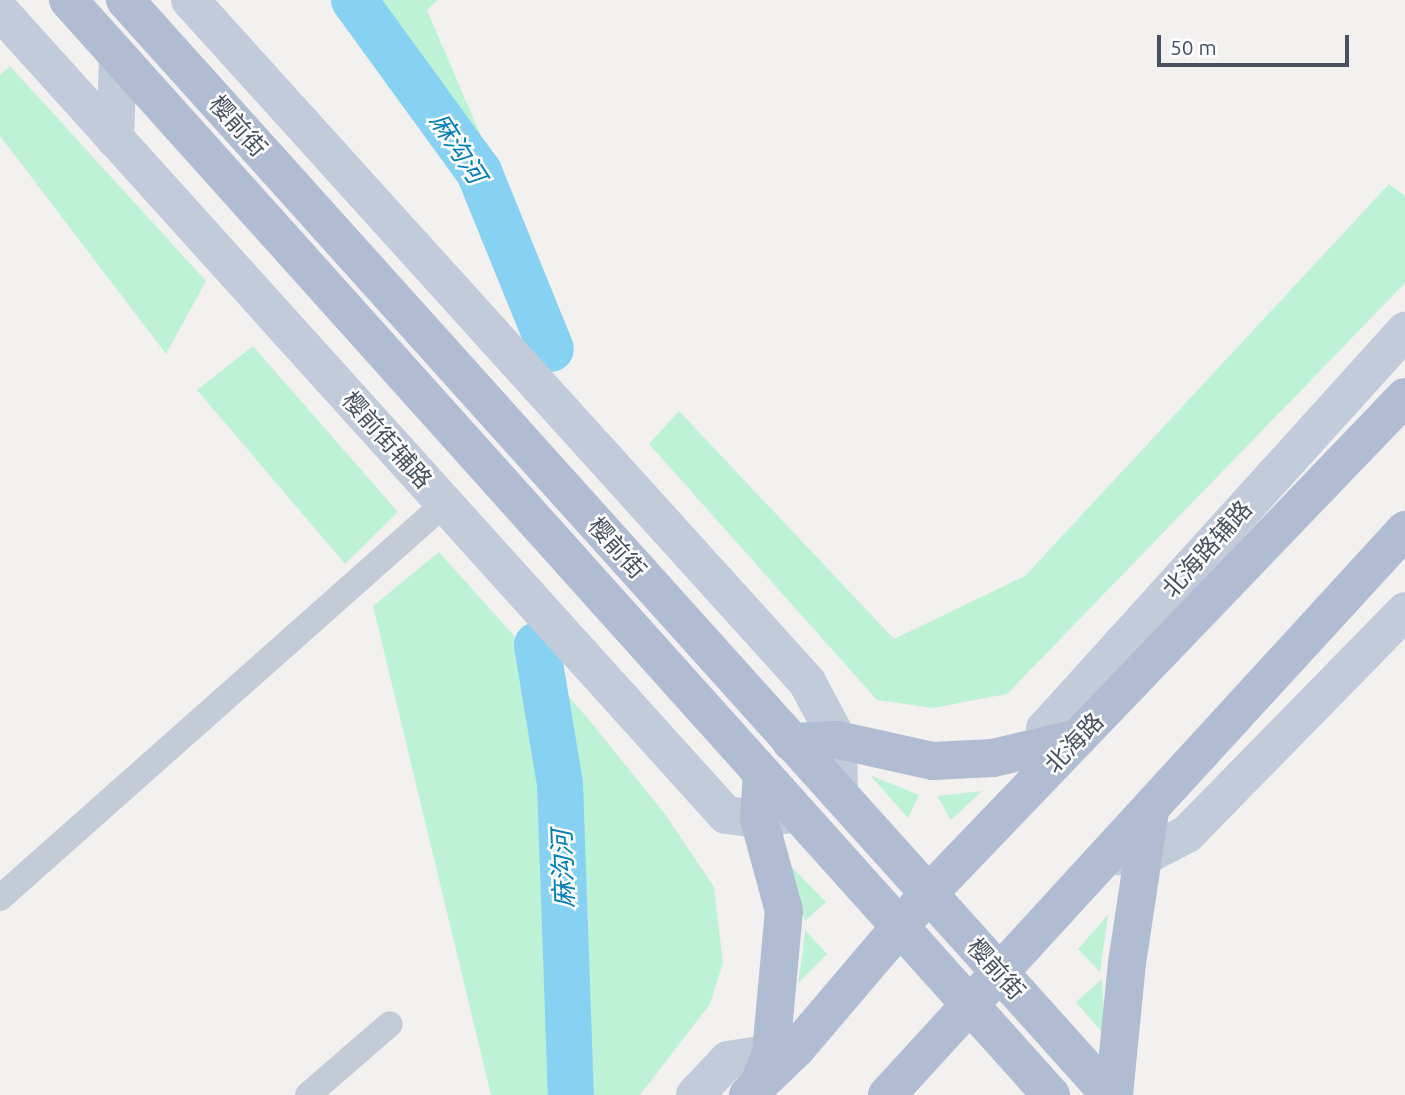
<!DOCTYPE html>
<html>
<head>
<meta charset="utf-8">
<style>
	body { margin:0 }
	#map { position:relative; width:1405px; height:1095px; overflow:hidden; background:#f3f1f0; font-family:Ubuntu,"Noto Sans SC",sans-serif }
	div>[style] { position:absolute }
	.green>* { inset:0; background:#bdf2d7 }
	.river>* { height:46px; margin:-23px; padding:0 23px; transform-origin:23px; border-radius:23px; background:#87d1f2 }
	.street>* { height:26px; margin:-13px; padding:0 13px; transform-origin:13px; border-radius:13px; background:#c3cbd6 }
	.secondary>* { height:38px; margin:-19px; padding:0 19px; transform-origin:19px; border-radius:19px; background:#c2cbda }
	.primary>* { height:38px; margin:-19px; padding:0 19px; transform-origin:19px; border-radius:19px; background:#afbcd1 }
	span { translate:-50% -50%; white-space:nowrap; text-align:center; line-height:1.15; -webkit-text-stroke:5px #fff; paint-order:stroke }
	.street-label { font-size:24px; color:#47515f }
	.water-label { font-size:26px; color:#037eb6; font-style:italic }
	.scale { position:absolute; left:1157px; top:35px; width:192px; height:32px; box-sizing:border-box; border:4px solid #47515f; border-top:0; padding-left:9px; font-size:21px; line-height:24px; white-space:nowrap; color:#47515f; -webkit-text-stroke:5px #fff; paint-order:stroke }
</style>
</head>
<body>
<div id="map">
	<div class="green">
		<div style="clip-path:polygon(352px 0,438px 0,427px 10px,553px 304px)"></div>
		<div style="clip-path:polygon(10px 66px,206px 281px,166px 354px,0 136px,0 75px)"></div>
		<div style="clip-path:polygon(1389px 184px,1405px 196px,1405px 283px,1007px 694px,933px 708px,877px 700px,649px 444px,679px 411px,894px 639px,1025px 576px)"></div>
		<div style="clip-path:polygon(253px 346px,398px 512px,345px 564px,197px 390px)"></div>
		<div style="clip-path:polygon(439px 552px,585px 715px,665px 814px,714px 887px,723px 963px,710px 1004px,640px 1095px,491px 1095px,373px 606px)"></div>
		<div style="clip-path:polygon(870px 775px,919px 795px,908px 818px)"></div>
		<div style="clip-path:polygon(982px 791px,951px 820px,937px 796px)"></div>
		<div style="clip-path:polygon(789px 864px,826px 902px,805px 921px)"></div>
		<div style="clip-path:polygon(1108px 915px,1100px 972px,1078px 949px)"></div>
		<div style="clip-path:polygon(805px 930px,827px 954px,798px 983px,803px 951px)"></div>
		<div style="clip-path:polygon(1102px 979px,1105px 1036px,1076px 1002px)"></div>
	</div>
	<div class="river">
		<div style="left:354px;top:0;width:213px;rotate:54deg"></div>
		<div style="left:479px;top:172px;width:191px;rotate:67.9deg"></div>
		<div style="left:537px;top:645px;width:141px;rotate:80.6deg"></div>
		<div style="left:560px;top:784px;width:311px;rotate:88deg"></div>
	</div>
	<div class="street">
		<div style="left:0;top:898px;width:594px;rotate:-41.59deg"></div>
		<div style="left:308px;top:1095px;width:108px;rotate:-40.9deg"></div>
	</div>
	<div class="secondary">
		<div style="left:190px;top:0;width:920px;rotate:47.86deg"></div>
		<div style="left:807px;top:682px;width:66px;rotate:61.9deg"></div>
		<div style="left:838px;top:740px;width:54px;rotate:88.9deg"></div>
		<div style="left:0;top:11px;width:1083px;rotate:47.92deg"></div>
		<div style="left:726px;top:815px;width:33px;rotate:7deg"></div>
		<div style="left:759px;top:819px;width:32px;rotate:-9deg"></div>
		<div style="left:115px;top:139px;width:83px;rotate:-87.9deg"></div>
		<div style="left:1038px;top:774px;width:46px;rotate:-81.2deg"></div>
		<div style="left:1045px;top:729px;width:537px;rotate:-47.87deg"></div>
		<div style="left:1116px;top:856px;width:27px;rotate:2deg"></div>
		<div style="left:1143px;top:857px;width:50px;rotate:-27.6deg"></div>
		<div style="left:1187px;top:834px;width:312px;rotate:-45.6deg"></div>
		<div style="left:695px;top:1095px;width:48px;rotate:-46.7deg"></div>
		<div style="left:728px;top:1060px;width:69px;rotate:-9.2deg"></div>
	</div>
	<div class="primary">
		<div style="left:68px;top:0;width:1472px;rotate:48.09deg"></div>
		<div style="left:125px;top:0;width:1473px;rotate:48.03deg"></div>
		<div style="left:791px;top:742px;width:47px;rotate:-2.4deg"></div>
		<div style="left:838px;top:740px;width:97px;rotate:12.5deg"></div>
		<div style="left:933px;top:761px;width:60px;rotate:-2.9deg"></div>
		<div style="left:993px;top:758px;width:87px;rotate:-13.2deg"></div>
		<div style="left:759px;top:1083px;width:32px;rotate:-68deg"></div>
		<div style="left:771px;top:1053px;width:143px;rotate:-84.8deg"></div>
		<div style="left:784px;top:911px;width:95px;rotate:-105.2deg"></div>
		<div style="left:759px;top:819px;width:46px;rotate:-86.3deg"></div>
		<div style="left:748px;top:1095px;width:66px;rotate:-43.8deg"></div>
		<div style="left:796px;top:1049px;width:204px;rotate:-49.6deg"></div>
		<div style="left:928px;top:894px;width:689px;rotate:-46.18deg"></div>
		<div style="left:887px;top:1095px;width:767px;rotate:-47.48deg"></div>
		<div style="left:1114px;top:1095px;width:133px;rotate:-84.4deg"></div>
		<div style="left:1127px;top:963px;width:154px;rotate:-81.4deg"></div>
	</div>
	<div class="street-label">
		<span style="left:238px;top:126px;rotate:48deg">樱前街</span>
		<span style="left:387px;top:440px;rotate:48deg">樱前街辅路</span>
		<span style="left:617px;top:548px;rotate:48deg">樱前街</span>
		<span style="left:1207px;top:549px;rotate:-48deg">北海路辅路</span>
		<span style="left:1074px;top:743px;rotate:-46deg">北海路</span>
		<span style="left:996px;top:969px;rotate:48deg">樱前街</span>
	</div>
	<div class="water-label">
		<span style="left:458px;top:148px;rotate:57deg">麻沟河</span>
		<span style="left:563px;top:869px;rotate:-92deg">麻沟河</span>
	</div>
	<div class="scale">50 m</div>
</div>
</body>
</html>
